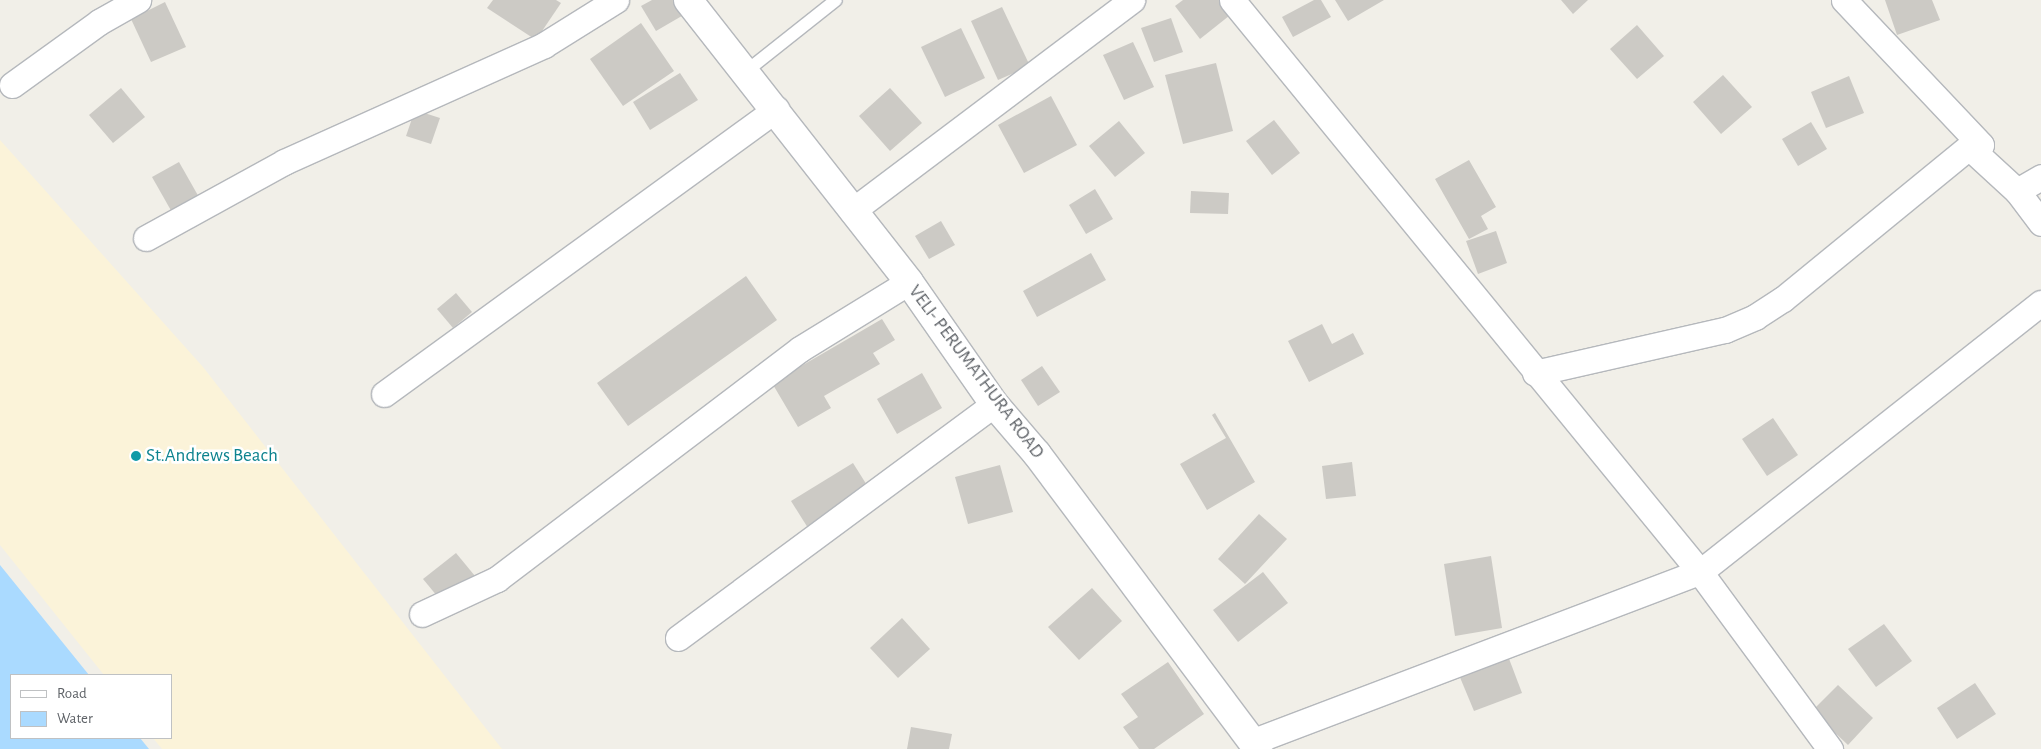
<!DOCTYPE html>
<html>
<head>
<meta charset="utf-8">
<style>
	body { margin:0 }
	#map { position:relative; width:2041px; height:749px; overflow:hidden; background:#f1efe8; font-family:"Alegreya Sans",sans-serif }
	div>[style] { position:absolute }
	.sand>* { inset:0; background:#fbf3d9 }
	.water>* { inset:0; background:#aadaff }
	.building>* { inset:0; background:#cccac5 }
	.roads { filter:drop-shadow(1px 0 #b5b8bc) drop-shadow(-1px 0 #b5b8bc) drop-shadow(0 1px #b5b8bc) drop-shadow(0 -1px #b5b8bc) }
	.service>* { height:12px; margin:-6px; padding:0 6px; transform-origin:6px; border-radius:6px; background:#fff }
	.minor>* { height:25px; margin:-12.5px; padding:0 12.5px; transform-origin:12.5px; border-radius:12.5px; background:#fff }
	.secondary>* { height:28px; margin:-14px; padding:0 14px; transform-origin:14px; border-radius:14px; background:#fff }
	.dots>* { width:14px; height:14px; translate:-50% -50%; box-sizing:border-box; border:2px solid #fff; border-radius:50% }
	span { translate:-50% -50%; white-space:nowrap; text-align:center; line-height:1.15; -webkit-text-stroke:5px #fff; paint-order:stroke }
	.street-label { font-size:19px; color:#5f6368 }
	.culture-label { font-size:19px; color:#0d838f }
	.left { translate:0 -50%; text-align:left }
	.legend { position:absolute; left:10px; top:674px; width:162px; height:65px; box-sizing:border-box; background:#fff; border:1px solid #bfc1c3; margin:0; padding:6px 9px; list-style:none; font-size:15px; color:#5f6368 }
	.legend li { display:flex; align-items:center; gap:10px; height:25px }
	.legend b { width:25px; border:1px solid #bfc1c3 }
</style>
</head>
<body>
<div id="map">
	<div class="sand">
		<div style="clip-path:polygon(0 140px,203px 367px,502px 749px,162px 749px,153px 738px,171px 738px,171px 675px,104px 675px,0 545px)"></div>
	</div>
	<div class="water">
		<div style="clip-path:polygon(0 565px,89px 675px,11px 675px,11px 738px,140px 738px,149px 749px,0 749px)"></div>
	</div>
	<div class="building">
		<div style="clip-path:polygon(493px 0,556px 0,561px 3px,536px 40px,487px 8px)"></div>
		<div style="clip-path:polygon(652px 0,679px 0,687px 13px,656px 31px,641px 6px)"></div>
		<div style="clip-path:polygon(1183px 0,1224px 0,1234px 12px,1200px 39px,1175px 6px)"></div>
		<div style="clip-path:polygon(1314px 0,1321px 0,1331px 17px,1293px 37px,1282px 17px)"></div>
		<div style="clip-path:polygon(1335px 0,1384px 0,1348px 21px)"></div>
		<div style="clip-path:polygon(1561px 0,1588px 0,1573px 14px)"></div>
		<div style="clip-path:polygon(1885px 0,1932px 0,1940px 20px,1897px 35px)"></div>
		<div style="clip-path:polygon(165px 2px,186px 47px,151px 62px,131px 19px)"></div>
		<div style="clip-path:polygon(1002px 7px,1030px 66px,998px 80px,971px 21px)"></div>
		<div style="clip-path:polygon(1171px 18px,1183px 52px,1154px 62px,1141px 28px)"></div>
		<div style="clip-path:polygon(641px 23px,674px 71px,623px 106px,590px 59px)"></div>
		<div style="clip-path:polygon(1637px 25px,1664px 56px,1637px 79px,1610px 49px)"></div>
		<div style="clip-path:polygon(961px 28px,985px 78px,945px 97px,921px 47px)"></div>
		<div style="clip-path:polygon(1133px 42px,1154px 87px,1124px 100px,1103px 55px)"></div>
		<div style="clip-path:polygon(1216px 63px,1233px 131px,1183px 144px,1165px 75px)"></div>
		<div style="clip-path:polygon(680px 73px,698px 100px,650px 130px,633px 102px)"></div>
		<div style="clip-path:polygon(1723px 75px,1752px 107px,1721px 134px,1693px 102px)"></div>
		<div style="clip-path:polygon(1849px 76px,1864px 113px,1826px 128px,1811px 92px)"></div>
		<div style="clip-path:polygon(121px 88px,145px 117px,113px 143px,89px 115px)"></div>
		<div style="clip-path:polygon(890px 88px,922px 123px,890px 151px,859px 116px)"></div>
		<div style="clip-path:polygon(1051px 96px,1077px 145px,1024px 173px,998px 125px)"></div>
		<div style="clip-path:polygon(415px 110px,440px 118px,431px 144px,406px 136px)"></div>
		<div style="clip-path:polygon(1274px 120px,1300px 153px,1272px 175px,1246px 141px)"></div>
		<div style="clip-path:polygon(1119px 121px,1145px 153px,1115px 177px,1089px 146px)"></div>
		<div style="clip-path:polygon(1811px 122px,1827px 149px,1798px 166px,1782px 139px)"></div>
		<div style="clip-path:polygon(1469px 160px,1496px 207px,1481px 216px,1488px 229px,1469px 239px,1435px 179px)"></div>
		<div style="clip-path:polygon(179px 162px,200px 199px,173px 214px,152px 177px)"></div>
		<div style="clip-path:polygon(1095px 189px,1113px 219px,1086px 234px,1069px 205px)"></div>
		<div style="clip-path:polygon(1191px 191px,1229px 193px,1228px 214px,1190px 213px)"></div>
		<div style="clip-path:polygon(941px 221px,955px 245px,929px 259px,915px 236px)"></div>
		<div style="clip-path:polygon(1496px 231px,1507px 263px,1478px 274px,1466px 241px)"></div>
		<div style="clip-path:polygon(1091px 253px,1106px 280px,1037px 317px,1023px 291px)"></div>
		<div style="clip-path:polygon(746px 276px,777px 320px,628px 426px,597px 383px)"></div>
		<div style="clip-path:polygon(456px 293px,472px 312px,453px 328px,437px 309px)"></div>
		<div style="clip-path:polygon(882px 319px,895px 340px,873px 353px,880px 364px,824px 396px,831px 408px,798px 427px,772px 383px)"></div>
		<div style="clip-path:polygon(1322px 324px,1332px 344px,1353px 333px,1364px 354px,1309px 382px,1288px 341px)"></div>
		<div style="clip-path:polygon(1042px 366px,1060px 392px,1038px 406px,1021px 380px)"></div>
		<div style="clip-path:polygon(922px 373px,942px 408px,897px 434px,877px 399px)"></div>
		<div style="clip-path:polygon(1215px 413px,1255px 482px,1207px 510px,1180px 464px,1226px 438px,1212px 415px)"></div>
		<div style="clip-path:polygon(1773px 418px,1798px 455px,1767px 476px,1742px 439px)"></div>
		<div style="clip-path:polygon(1352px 462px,1356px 496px,1326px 499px,1322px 466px)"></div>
		<div style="clip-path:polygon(853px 463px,870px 490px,808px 528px,791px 501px)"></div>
		<div style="clip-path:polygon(1000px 465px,1013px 512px,968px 524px,955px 477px)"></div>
		<div style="clip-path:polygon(1259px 514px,1287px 539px,1245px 584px,1218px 559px)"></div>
		<div style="clip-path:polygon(456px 553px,475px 576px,442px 602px,423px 579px)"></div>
		<div style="clip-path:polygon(1491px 556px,1502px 628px,1455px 636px,1444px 564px)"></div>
		<div style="clip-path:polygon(1263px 572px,1288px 603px,1238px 642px,1213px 610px)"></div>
		<div style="clip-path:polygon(1092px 588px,1122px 621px,1079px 660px,1048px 627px)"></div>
		<div style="clip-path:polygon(902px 618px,930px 649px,898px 678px,870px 648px)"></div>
		<div style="clip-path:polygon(1884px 624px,1912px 661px,1876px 687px,1848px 649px)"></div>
		<div style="clip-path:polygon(1508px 656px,1522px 693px,1474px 711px,1459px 675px)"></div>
		<div style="clip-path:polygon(1168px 662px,1204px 714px,1154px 749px,1139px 749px,1123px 727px,1138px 717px,1121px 694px)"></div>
		<div style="clip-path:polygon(1975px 683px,1996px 714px,1957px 739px,1937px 708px)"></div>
		<div style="clip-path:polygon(1838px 685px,1873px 718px,1848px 745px,1812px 711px)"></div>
		<div style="clip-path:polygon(911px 727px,952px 734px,949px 749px,907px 749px)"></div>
	</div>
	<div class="roads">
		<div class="service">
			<div style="left:744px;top:73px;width:117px;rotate:-38.4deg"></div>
		</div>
		<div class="minor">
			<div style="left:1232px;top:0;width:739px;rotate:50.71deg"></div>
			<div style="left:1700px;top:572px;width:220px;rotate:53.7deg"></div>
			<div style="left:1844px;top:0;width:199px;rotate:46.6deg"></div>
			<div style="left:1981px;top:145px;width:12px;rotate:171deg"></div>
			<div style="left:1969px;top:147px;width:65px;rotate:42.5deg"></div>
			<div style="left:2017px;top:191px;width:40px;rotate:53deg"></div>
			<div style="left:12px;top:85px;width:107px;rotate:-35.9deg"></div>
			<div style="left:99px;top:22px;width:45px;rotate:-29.4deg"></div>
			<div style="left:2017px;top:191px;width:28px;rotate:-30deg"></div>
			<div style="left:852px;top:211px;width:351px;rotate:-37deg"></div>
			<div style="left:146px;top:238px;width:158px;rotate:-28.8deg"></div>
			<div style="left:284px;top:162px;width:285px;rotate:-24.2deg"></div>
			<div style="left:544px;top:45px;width:85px;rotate:-32deg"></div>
			<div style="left:1535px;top:373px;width:195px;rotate:-12.8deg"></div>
			<div style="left:1725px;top:330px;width:33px;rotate:-23deg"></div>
			<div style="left:1755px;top:317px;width:33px;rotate:-33deg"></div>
			<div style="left:1783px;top:299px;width:240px;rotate:-39.3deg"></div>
			<div style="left:384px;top:394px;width:485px;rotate:-36deg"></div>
			<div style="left:422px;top:614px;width:83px;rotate:-25deg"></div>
			<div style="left:497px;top:579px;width:380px;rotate:-37.2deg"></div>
			<div style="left:800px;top:349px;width:128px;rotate:-31.6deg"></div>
			<div style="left:678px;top:638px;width:393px;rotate:-36.5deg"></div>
			<div style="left:1254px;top:741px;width:477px;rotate:-20.8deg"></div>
			<div style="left:1700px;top:572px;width:434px;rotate:-38.3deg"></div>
		</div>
		<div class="secondary">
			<div style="left:688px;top:0;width:358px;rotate:51.9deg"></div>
			<div style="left:909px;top:282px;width:149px;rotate:55.1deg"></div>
			<div style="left:994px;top:404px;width:66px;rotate:49.3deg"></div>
			<div style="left:1037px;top:454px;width:369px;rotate:53.2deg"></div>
		</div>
	</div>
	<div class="dots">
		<div style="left:136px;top:456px;background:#0f9aa8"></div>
	</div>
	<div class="street-label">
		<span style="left:976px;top:372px;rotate:53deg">VELI- PERUMATHURA ROAD</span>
	</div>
	<div class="culture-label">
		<span class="left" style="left:146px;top:456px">St.Andrews Beach</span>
	</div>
	<ul class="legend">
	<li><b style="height:6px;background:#fff"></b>Road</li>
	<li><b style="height:14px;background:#aadaff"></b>Water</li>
	</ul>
</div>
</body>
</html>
